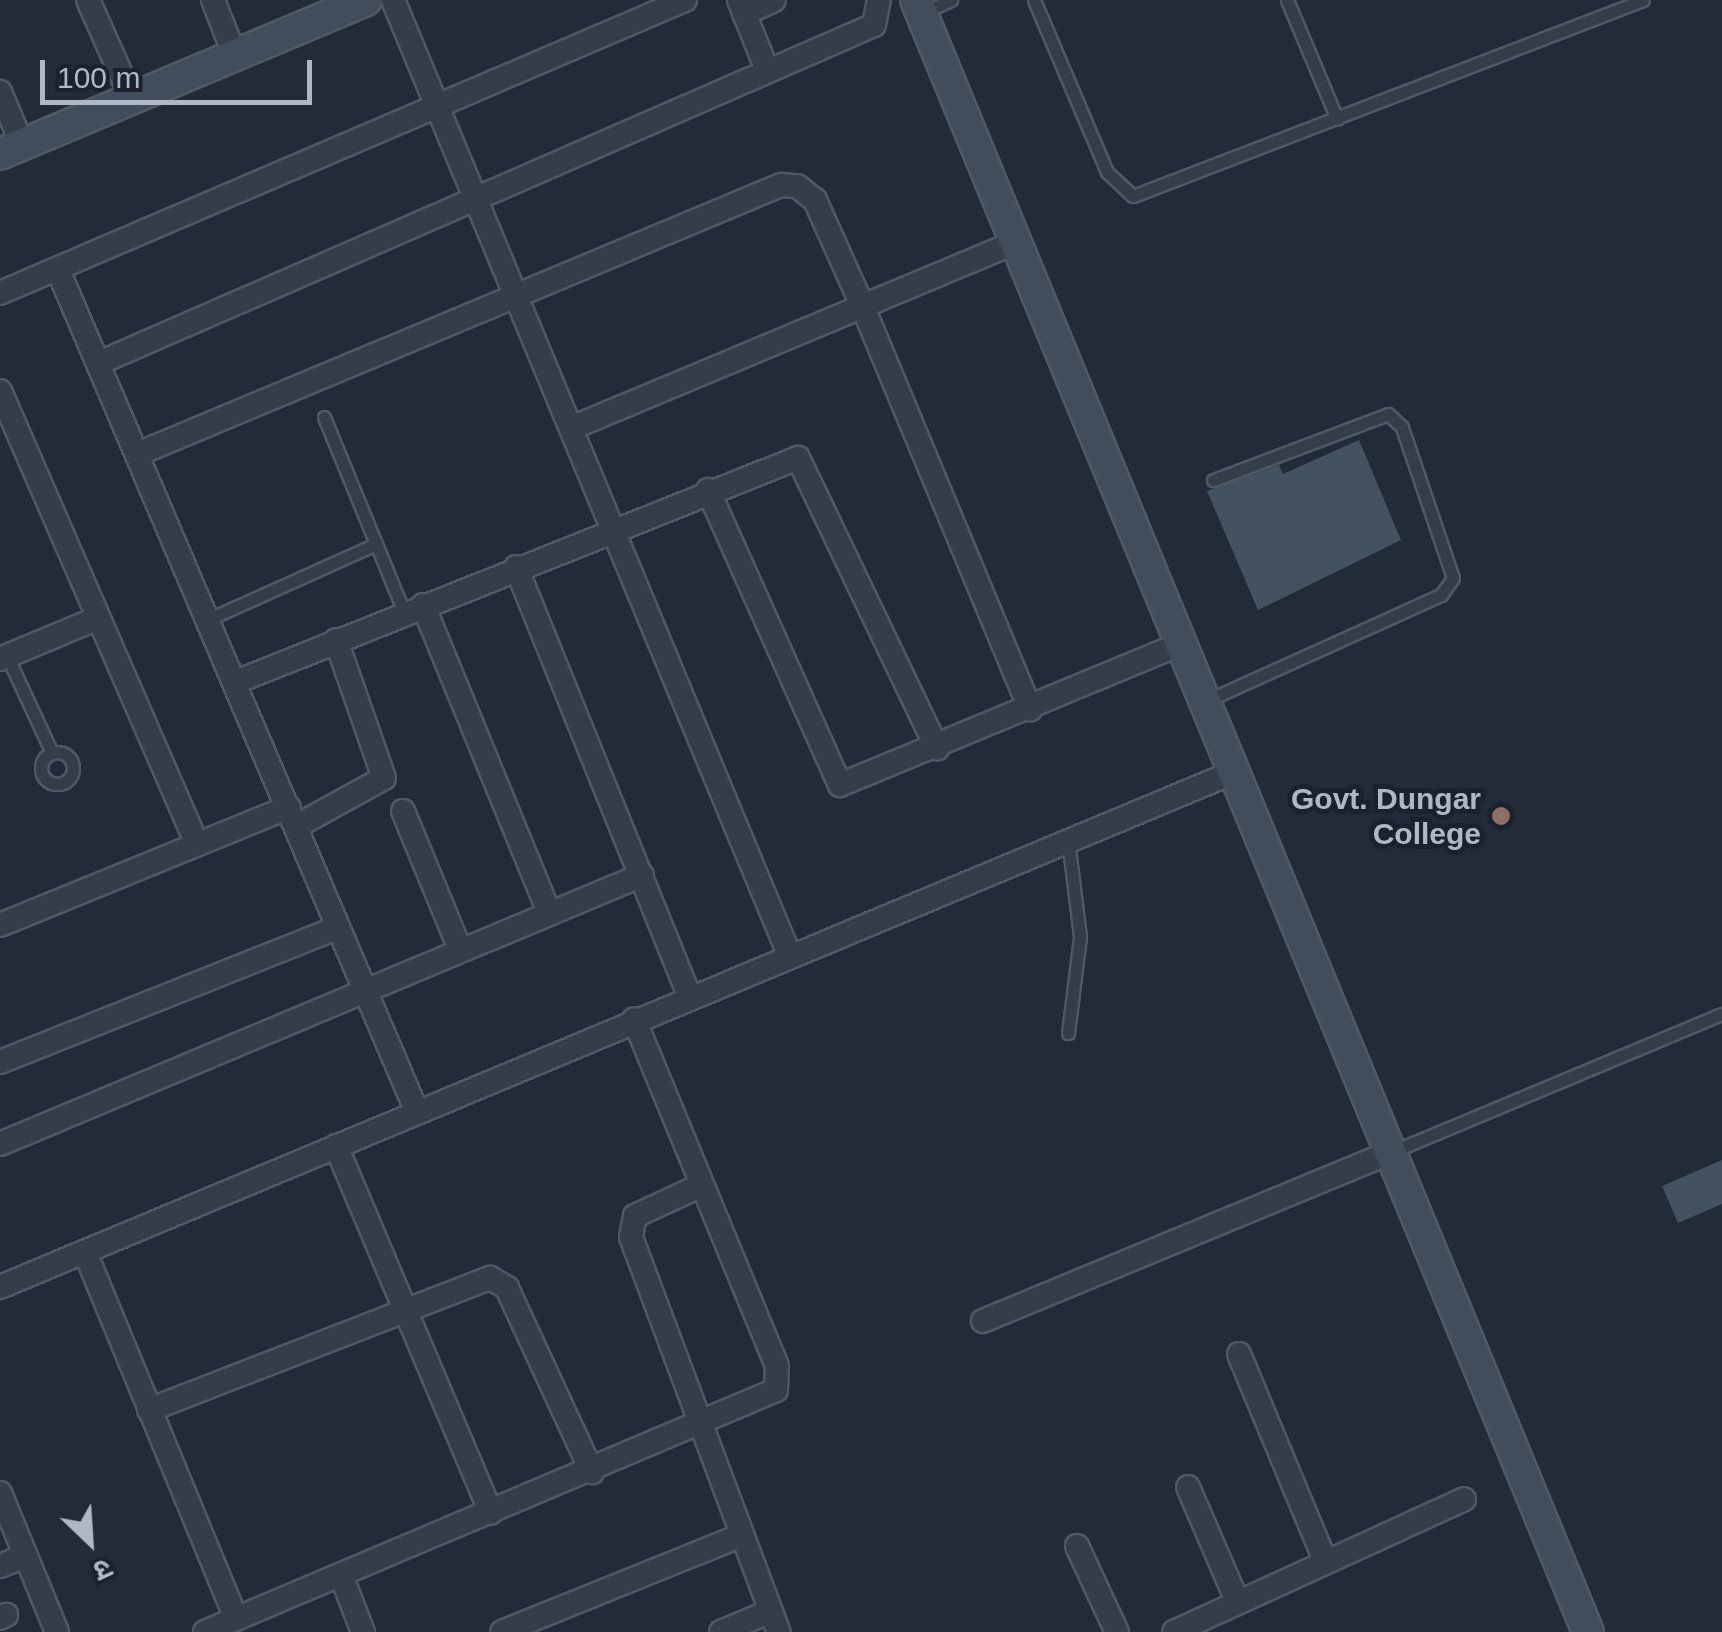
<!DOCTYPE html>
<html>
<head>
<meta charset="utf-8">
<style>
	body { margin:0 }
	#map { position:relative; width:1722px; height:1632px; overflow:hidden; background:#212c38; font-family:Arial,"Noto Sans Devanagari",sans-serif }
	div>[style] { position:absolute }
	.building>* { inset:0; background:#445260 }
	.roads { filter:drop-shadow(2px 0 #4f5963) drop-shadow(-2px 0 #4f5963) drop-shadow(0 2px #4f5963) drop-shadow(0 -2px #4f5963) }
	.lane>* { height:11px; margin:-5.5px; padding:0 5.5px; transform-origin:5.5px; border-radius:5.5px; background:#343e49 }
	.lane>.ring { margin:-5.5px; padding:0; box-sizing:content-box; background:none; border:11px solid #343e49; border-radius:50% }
	.street>* { height:22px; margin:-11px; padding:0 11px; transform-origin:11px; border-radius:11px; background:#343e49 }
	.secondary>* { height:30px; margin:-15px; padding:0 15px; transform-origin:15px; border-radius:15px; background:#424d5c }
	.dots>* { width:28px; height:28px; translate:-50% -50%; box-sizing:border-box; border:5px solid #1a232d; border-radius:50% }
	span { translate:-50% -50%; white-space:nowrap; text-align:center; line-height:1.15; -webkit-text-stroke:10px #1a232d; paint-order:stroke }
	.poi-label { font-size:30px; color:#afb9c5; font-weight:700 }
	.right { translate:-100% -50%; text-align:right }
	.north { position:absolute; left:40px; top:1492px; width:100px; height:100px; -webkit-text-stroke:8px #1a232d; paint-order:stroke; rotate:155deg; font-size:28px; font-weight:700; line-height:40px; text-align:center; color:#afb9c5 }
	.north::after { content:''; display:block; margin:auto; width:35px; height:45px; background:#afb9c5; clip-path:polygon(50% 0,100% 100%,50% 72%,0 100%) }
	.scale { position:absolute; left:40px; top:60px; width:272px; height:45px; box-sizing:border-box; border:5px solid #afb9c5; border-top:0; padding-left:12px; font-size:30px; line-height:35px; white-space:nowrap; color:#afb9c5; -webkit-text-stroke:8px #1a232d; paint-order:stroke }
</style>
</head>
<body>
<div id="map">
	<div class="building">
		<div style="clip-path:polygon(1359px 440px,1401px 540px,1258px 610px,1207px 491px,1279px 465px,1283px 474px)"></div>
		<div style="clip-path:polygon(1722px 1160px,1722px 1204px,1678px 1223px,1662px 1186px)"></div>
	</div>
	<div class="roads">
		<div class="lane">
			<div style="left:1034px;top:0;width:187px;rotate:67deg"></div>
			<div style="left:1107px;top:172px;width:35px;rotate:43deg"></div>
			<div style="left:1133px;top:196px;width:546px;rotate:-21.02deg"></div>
			<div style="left:1287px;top:0;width:129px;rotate:67.2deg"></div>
			<div style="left:923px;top:13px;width:31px;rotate:-25deg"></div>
			<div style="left:324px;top:417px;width:211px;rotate:67.7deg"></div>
			<div style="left:209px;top:619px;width:183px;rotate:-24.2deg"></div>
			<div style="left:7px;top:656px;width:107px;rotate:65.1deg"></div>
			<div style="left:1206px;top:701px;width:258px;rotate:-24.3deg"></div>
			<div style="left:1441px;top:595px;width:21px;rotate:-55deg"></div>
			<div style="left:1453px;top:578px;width:159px;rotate:-108.7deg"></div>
			<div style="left:1402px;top:427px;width:19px;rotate:-137deg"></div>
			<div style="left:1388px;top:414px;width:187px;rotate:159.3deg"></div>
			<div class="ring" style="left:41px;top:752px;width:21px;height:21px"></div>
			<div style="left:1068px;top:840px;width:98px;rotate:82.9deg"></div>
			<div style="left:1080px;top:937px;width:97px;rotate:97.1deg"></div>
			<div style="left:1394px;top:1151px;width:355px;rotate:-22.7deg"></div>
		</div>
		<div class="street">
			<div style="left:88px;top:0;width:108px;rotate:66deg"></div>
			<div style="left:213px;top:0;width:60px;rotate:68.6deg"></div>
			<div style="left:393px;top:0;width:1033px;rotate:67.46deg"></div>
			<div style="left:739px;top:0;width:75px;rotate:68.2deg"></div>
			<div style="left:744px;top:14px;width:33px;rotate:-25deg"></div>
			<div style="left:0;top:92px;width:56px;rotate:67.1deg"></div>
			<div style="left:58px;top:270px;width:915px;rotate:66.91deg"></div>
			<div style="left:0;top:293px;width:745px;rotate:-23.16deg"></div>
			<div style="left:99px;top:363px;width:845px;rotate:-23.56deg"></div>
			<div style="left:874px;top:25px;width:25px;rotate:-79deg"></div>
			<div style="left:0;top:391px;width:492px;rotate:66.5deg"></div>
			<div style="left:574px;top:427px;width:479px;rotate:-22.7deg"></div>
			<div style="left:140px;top:453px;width:695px;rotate:-22.69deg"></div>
			<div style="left:781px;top:185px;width:16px;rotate:4deg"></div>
			<div style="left:797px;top:186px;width:23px;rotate:38deg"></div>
			<div style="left:815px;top:200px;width:115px;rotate:65.9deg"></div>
			<div style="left:862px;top:305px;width:438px;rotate:67.4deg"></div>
			<div style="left:708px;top:490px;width:323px;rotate:65.9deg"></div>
			<div style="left:840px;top:785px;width:369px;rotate:-22.5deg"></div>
			<div style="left:516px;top:567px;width:462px;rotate:68deg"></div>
			<div style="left:423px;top:605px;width:330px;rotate:67.7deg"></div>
			<div style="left:0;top:659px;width:106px;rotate:-22.7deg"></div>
			<div style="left:236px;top:682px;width:605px;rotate:-21.73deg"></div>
			<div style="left:798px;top:458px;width:322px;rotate:64.4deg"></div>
			<div style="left:403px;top:811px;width:147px;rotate:67.6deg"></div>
			<div style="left:297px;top:826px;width:99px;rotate:-28.9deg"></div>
			<div style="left:384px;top:778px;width:146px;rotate:-109.2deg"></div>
			<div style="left:0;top:925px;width:312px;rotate:-22.2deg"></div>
			<div style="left:0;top:1062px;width:362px;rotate:-21.7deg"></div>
			<div style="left:0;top:1144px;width:696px;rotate:-22.73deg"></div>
			<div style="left:336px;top:1146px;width:398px;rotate:67.1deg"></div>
			<div style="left:702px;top:1185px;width:74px;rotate:155.2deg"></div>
			<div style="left:635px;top:1216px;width:21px;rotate:101deg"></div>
			<div style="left:631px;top:1237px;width:422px;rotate:69.5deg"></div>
			<div style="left:85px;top:1252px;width:397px;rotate:67.6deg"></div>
			<div style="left:0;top:1287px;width:1335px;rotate:-22.65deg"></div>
			<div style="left:983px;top:1321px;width:439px;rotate:-22.5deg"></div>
			<div style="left:1239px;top:1354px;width:226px;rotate:67.4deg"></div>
			<div style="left:149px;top:1410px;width:366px;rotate:-21.2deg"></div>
			<div style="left:490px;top:1278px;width:20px;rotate:30deg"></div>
			<div style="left:507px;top:1288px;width:203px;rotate:65.2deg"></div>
			<div style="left:1188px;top:1487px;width:126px;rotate:66.7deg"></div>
			<div style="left:0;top:1493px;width:150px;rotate:67.7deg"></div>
			<div style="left:1077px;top:1546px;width:95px;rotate:65.1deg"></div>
			<div style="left:0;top:1566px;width:27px;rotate:-22deg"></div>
			<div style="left:341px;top:1575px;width:61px;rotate:68.9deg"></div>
			<div style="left:0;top:1618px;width:7px;rotate:-27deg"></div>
			<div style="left:205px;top:1632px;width:620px;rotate:-22.97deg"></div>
			<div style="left:776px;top:1390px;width:24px;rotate:-88deg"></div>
			<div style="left:777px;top:1366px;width:375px;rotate:-112.4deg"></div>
			<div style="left:502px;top:1632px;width:259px;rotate:-22deg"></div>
			<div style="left:721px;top:1632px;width:54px;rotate:-22.8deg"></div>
			<div style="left:1174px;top:1632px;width:319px;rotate:-24.6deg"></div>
		</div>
		<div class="secondary">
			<div style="left:916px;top:0;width:1765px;rotate:67.62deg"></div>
			<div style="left:0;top:154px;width:397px;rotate:-22.8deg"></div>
		</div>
	</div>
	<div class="dots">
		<div style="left:1501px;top:816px;background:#8d6e63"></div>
	</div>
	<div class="poi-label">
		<span class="right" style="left:1481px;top:816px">Govt. Dungar<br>College</span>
	</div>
	<div class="north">उ</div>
	<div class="scale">100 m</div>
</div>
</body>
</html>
